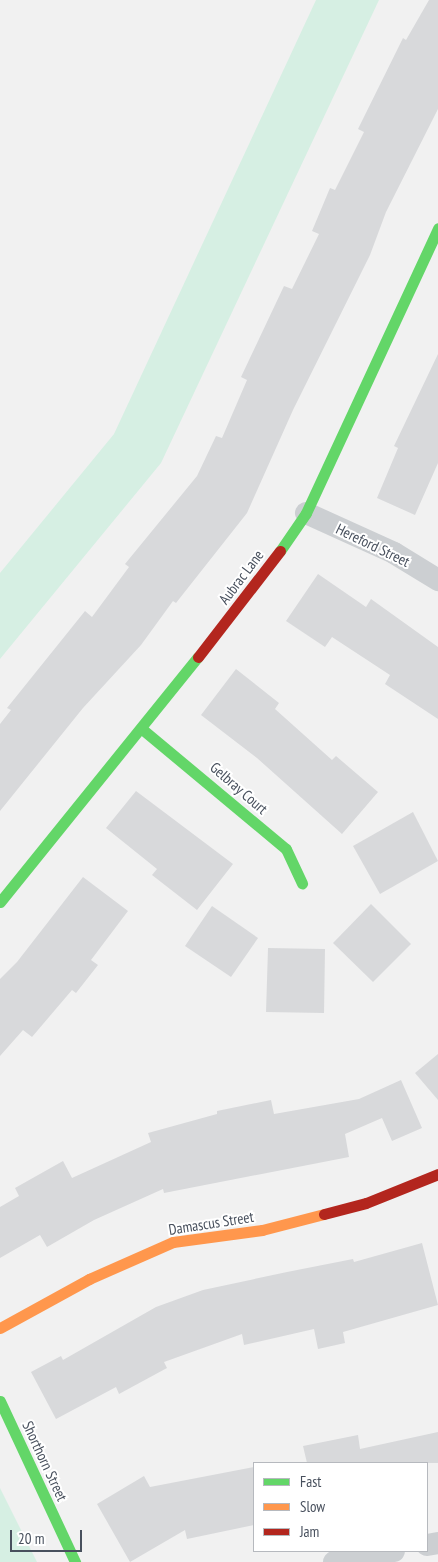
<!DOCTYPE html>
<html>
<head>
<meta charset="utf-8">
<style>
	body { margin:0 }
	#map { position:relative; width:438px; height:1562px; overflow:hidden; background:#f1f1f1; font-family:"PT Sans Narrow",sans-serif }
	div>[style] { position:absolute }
	.green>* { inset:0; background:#d6efe3 }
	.building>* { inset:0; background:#d8d9db }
	.street>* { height:22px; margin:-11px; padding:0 11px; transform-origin:11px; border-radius:11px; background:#cccfd2 }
	.fast>* { height:11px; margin:-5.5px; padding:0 5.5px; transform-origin:5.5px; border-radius:5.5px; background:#63d668 }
	.slow>* { height:11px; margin:-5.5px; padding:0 5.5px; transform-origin:5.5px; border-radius:5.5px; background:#ff974d }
	.jam>* { height:11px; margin:-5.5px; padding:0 5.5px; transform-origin:5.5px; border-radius:5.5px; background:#b3261e }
	span { translate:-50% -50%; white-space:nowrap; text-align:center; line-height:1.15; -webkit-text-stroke:4px #fff; paint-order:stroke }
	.street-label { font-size:15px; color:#48505d }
	.legend { position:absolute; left:253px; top:1462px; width:175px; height:90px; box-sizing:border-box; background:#fff; border:1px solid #b6b9be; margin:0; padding:6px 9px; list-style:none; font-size:15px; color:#48505d }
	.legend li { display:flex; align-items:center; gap:10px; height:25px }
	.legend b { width:25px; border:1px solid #b6b9be }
	.scale { position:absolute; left:10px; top:1530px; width:72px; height:22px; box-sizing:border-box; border:2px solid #48505d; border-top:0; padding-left:6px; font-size:15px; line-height:18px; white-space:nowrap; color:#48505d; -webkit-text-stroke:4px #fff; paint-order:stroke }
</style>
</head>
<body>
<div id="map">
	<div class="green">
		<div style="clip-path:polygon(316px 0,379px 0,161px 463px,0 659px,0 573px,114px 434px)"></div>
		<div style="clip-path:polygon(0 1488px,37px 1562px,0 1562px)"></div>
	</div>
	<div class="building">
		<div style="clip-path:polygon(429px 0,438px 0,438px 109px,386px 212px,370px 255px,293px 410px,247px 513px,176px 603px,173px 601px,141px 645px,83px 708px,0 811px,0 724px,11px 710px,7px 708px,85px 611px,92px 617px,129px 567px,125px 564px,197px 476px,216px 436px,222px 438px,247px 380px,241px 377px,284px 286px,292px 289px,319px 234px,312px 231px,330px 188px,335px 190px,364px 132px,358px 129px,403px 38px,406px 40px)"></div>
		<div style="clip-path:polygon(438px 354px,438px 463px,415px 515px,377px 498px,398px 448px,394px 446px)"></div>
		<div style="clip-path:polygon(318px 574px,366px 607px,371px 599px,438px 647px,438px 719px,385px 684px,390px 675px,332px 637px,325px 647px,286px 621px)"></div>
		<div style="clip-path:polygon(236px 669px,279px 703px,275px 709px,332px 760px,336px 756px,378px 792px,342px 834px,257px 758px,201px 715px)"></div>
		<div style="clip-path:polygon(136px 791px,233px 864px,197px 910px,152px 875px,157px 869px,106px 828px)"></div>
		<div style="clip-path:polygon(413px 812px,438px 861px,380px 894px,353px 846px)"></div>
		<div style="clip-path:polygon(83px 877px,128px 911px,91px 960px,98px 965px,76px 993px,72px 990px,32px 1037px,23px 1030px,0 1056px,0 979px,17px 962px)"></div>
		<div style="clip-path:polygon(371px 904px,411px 944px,373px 982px,333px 943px)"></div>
		<div style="clip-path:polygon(212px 906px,258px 938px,231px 977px,185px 946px)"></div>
		<div style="clip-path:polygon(268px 948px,325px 949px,324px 1013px,266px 1012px)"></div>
		<div style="clip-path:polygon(438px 1054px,438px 1100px,415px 1073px)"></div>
		<div style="clip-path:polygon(401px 1080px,422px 1128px,392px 1141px,382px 1118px,345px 1134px,349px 1157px,164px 1193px,163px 1189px,94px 1220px,47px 1247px,40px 1235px,0 1258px,0 1207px,19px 1196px,15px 1188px,63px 1161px,72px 1178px,151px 1142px,148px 1133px,217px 1114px,217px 1111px,271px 1100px,274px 1114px,359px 1099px)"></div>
		<div style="clip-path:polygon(422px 1243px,438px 1305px,343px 1332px,345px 1343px,318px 1349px,314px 1329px,244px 1345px,242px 1334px,164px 1362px,167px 1368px,119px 1394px,116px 1387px,56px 1419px,31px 1372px,61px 1356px,63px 1360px,156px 1307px,203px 1290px,287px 1272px,353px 1259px,354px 1262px)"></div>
		<div style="clip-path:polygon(438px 1432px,438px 1463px,307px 1463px,303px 1446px,358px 1435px,360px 1449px)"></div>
		<div style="clip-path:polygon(254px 1467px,254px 1525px,187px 1539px,185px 1530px,130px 1562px,97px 1504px,144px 1476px,150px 1487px)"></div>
	</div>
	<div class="street">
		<div style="left:306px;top:513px;width:97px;rotate:24.4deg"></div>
		<div style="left:394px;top:553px;width:52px;rotate:31.5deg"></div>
		<div style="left:427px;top:1545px;width:11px;rotate:-10deg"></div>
		<div style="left:334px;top:1562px;width:61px;rotate:-10.4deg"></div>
	</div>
	<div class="fast">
		<div style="left:280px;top:551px;width:46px;rotate:-55.6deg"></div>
		<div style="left:306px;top:513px;width:314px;rotate:-65.1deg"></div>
		<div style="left:142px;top:729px;width:187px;rotate:39.8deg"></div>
		<div style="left:286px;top:849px;width:38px;rotate:65deg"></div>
		<div style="left:0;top:902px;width:315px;rotate:-51.1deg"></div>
		<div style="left:0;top:1401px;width:178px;rotate:65deg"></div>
	</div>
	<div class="slow">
		<div style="left:0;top:1328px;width:102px;rotate:-28.8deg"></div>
		<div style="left:89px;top:1279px;width:92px;rotate:-23.8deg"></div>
		<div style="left:173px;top:1242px;width:90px;rotate:-7.7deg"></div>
		<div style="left:262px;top:1230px;width:64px;rotate:-14.5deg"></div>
	</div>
	<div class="jam">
		<div style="left:198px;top:657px;width:134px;rotate:-52.3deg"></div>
		<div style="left:324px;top:1214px;width:43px;rotate:-14.7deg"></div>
		<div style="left:366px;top:1203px;width:78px;rotate:-21.9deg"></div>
	</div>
	<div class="street-label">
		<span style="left:373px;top:545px;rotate:26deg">Hereford Street</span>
		<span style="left:241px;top:577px;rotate:-53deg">Aubrac Lane</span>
		<span style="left:239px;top:788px;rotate:41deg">Gelbray Court</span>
		<span style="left:211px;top:1223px;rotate:-9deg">Damascus Street</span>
		<span style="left:45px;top:1461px;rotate:65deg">Shorthorn Street</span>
	</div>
	<ul class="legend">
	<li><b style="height:6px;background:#63d668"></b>Fast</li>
	<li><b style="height:6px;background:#ff974d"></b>Slow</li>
	<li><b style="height:6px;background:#b3261e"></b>Jam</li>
	</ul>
	<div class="scale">20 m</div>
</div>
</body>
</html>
